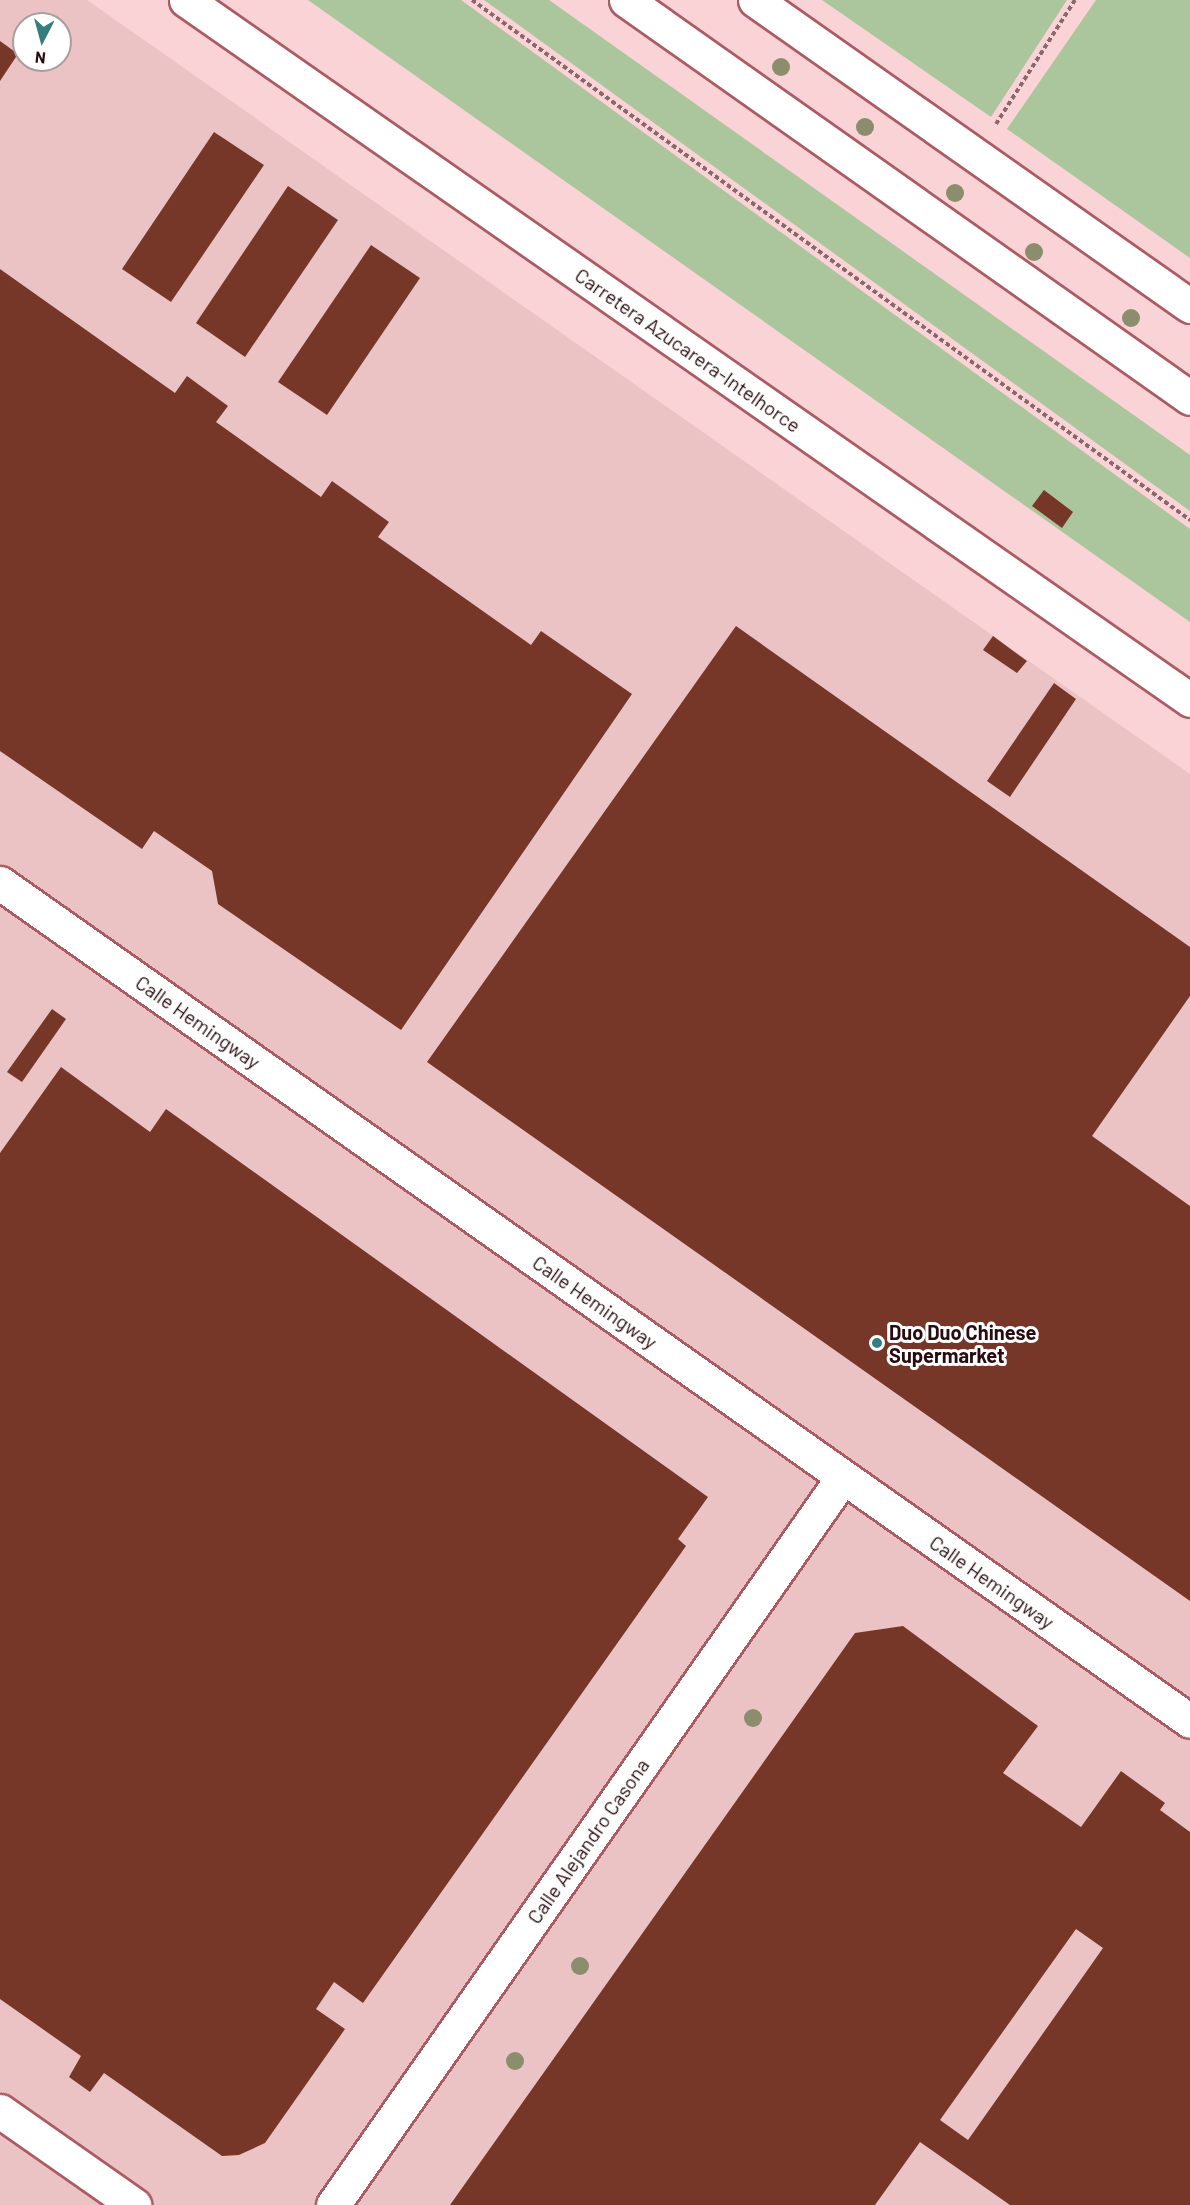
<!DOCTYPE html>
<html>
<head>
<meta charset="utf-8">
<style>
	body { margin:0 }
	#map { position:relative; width:1190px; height:2205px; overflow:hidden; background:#f9d3d5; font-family:Barlow,sans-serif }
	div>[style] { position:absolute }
	.built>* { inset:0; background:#ecc3c5 }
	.green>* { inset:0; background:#abc69c }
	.building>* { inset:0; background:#763728 }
	.path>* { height:4px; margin-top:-2px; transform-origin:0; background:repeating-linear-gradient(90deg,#89676a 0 4.5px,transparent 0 7.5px) }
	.roads { filter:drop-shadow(2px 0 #ac5b63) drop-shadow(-2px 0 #ac5b63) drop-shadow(0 2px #ac5b63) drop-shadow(0 -2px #ac5b63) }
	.street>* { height:33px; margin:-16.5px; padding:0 16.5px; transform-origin:16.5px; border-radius:16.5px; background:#fff }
	.primary>* { height:33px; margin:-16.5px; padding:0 16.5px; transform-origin:16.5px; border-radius:16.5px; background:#fff }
	.trees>* { width:18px; height:18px; margin:-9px; border-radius:50%; background:#8b8d6c }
	.dots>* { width:16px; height:16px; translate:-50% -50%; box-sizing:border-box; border:3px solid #fff; border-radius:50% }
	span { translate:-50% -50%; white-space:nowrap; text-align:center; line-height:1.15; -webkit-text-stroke:6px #fff; paint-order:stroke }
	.street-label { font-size:20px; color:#2a0b0f }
	.poi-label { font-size:20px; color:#2a0b0f; font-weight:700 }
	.left { translate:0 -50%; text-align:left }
	.north { position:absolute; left:12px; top:12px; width:60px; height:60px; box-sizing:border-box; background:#fff; border:2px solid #aa9d9f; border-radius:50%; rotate:186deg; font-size:16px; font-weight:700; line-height:24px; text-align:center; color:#2a0b0f }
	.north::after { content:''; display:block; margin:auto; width:21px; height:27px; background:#367e7e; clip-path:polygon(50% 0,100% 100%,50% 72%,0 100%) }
</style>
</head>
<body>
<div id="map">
	<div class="built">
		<div style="clip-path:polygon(evenodd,0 0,87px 0,1190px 774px,1190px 2205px,0 2205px,0 0,24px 24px,60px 24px,60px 60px,24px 60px,24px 24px)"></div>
	</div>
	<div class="green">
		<div style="clip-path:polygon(308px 0,461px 0,1190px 529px,1190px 622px)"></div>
		<div style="clip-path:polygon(484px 0,549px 0,1190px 455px,1190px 511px)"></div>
		<div style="clip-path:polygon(822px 0,1067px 0,991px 117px)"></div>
		<div style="clip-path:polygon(1096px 0,1190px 0,1190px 258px,1007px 129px)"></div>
	</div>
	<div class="building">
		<div style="clip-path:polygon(0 41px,18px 54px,0 81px)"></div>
		<div style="clip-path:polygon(214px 132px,264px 165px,171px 302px,122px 269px)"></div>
		<div style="clip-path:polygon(288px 186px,338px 220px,245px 357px,196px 323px)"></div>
		<div style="clip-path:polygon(371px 245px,420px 278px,327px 415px,278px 382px)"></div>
		<div style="clip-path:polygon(0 269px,175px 393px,187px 376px,228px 406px,216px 422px,321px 497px,332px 481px,389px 522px,378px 537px,531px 645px,541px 631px,632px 694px,401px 1030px,218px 904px,212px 871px,154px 831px,142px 849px,0 751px)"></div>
		<div style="clip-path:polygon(1044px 490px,1073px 512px,1062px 528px,1032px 506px)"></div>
		<div style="clip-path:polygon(736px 626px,1190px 947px,1190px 996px,1092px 1136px,1190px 1206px,1190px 1601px,427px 1062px)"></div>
		<div style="clip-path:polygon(993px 636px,1027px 661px,1017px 673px,983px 650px)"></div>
		<div style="clip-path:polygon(1054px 683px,1076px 699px,1010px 797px,987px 781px)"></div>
		<div style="clip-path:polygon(52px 1009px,66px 1019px,22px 1082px,7px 1072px)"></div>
		<div style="clip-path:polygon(61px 1067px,150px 1132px,166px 1109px,708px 1497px,678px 1539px,686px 1546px,363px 2003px,334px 1982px,316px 2009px,345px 2029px,265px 2143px,239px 2155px,222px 2156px,104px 2073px,90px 2092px,69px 2077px,81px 2056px,0 1999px,0 1153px)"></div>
		<div style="clip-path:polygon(evenodd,903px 1626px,1038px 1726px,1003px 1773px,1081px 1827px,1121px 1771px,1165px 1803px,1160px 1810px,1190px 1832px,1190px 2205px,1010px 2205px,920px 2142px,875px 2205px,450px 2205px,855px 1633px,903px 1626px,1076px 1929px,1103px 1948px,968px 2140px,940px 2120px,1076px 1929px)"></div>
	</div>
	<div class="path">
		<div style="left:472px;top:0;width:887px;rotate:35.91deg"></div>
		<div style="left:996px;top:124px;width:147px;rotate:-57.5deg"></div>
	</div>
	<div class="roads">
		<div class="street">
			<div style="left:186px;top:0;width:1224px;rotate:34.88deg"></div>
			<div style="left:0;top:883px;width:1455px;rotate:35.15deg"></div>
			<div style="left:0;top:2111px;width:164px;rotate:35deg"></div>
			<div style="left:333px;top:2205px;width:889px;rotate:-54.99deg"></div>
		</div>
		<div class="primary">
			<div style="left:626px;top:0;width:690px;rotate:35.21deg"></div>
			<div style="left:755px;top:0;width:532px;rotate:35.12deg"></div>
		</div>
	</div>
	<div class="trees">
		<div style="left:781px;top:67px"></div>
		<div style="left:865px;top:127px"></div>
		<div style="left:955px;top:193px"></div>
		<div style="left:1034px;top:252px"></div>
		<div style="left:1131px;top:318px"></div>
		<div style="left:753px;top:1718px"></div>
		<div style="left:580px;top:1966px"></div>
		<div style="left:515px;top:2061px"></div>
	</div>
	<div class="dots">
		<div style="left:877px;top:1343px;background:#367e7e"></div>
	</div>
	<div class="street-label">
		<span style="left:688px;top:350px;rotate:35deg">Carretera Azucarera-Intelhorce</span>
		<span style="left:198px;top:1022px;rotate:35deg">Calle Hemingway</span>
		<span style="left:595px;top:1302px;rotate:35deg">Calle Hemingway</span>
		<span style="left:992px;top:1582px;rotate:35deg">Calle Hemingway</span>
		<span style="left:588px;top:1841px;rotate:-55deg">Calle Alejandro Casona</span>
	</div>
	<div class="poi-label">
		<span class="left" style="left:889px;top:1344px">Duo Duo Chinese<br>Supermarket</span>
	</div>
	<div class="north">N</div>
</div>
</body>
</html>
